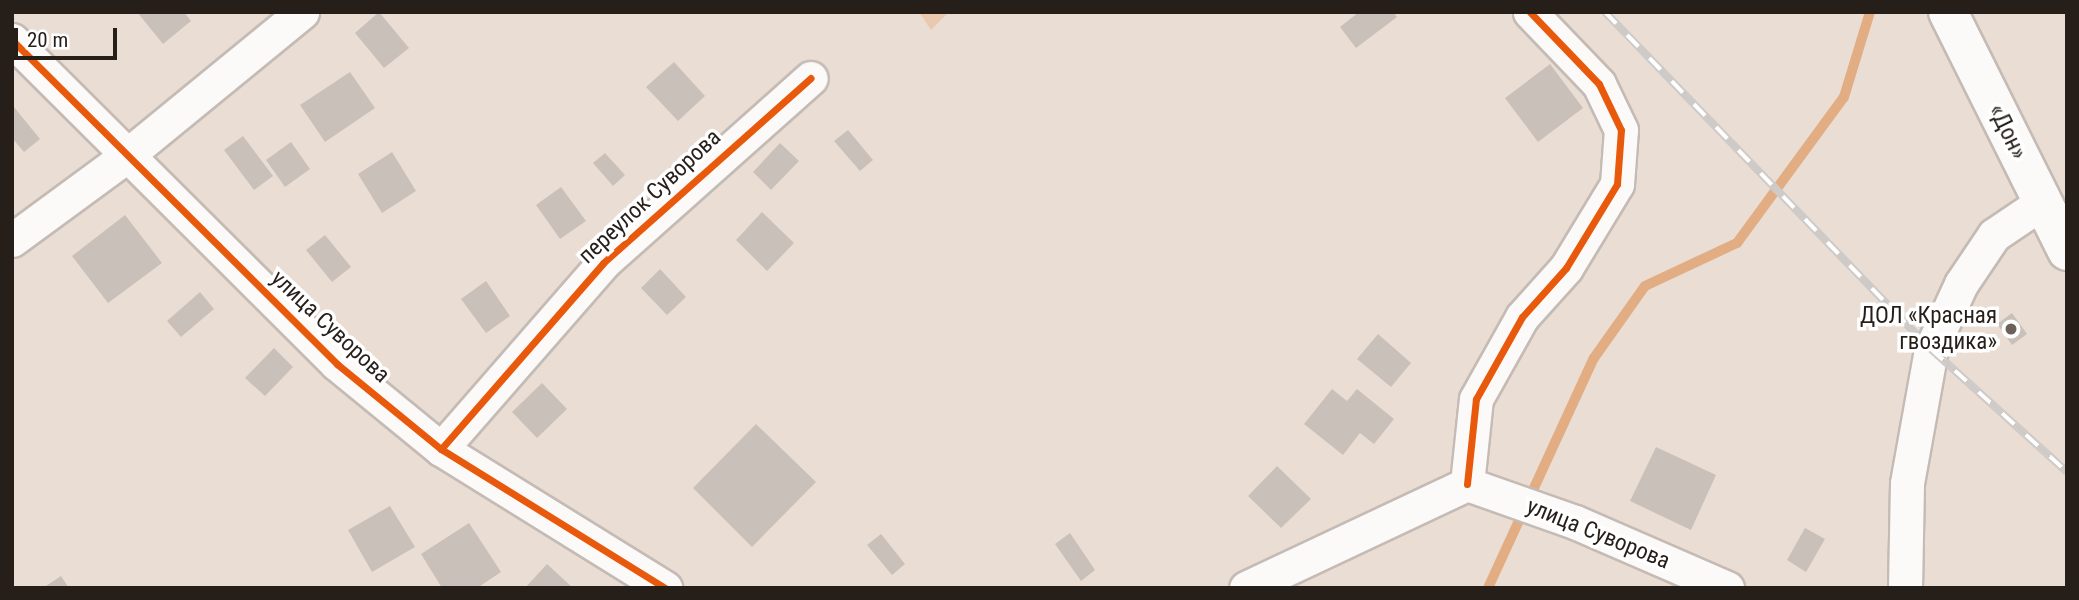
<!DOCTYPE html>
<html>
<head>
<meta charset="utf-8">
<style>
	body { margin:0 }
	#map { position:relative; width:2079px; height:600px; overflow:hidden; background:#eaddd4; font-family:"Roboto Condensed",sans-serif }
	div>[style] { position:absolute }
	.green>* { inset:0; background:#e9cab1 }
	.stream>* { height:10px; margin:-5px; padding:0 5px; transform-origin:5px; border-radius:5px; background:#e2ad83 }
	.building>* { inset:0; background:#cac0ba }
	.roads { filter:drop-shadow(2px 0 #c5bbb5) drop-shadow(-2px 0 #c5bbb5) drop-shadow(0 2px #c5bbb5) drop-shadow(0 -2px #c5bbb5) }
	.street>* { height:33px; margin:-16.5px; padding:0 16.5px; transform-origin:16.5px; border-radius:16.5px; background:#fcfaf9 }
	.highway>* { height:38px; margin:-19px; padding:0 19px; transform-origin:19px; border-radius:19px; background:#fcfaf9 }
	.rail>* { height:8px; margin-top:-4px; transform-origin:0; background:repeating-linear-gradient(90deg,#fff 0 16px,#cecac7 0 32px); box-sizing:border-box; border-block:2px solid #cecac7 }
	.cycleway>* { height:7px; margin:-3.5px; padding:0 3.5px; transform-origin:3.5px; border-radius:3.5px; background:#e8590c }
	.dots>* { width:19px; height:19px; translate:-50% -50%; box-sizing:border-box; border:4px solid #fff; border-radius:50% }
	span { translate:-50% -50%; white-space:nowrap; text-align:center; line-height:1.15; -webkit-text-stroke:7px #fff; paint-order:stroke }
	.street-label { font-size:23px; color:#261e18 }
	.poi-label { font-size:23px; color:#261e18 }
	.right { translate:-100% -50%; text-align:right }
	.frame { position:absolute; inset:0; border:14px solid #261e18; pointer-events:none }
	.scale { position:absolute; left:14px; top:28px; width:103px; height:32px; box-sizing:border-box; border:4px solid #261e18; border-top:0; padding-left:9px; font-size:21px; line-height:24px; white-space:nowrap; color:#261e18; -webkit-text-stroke:5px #fff; paint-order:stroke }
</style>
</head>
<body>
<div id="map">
	<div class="green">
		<div style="clip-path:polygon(919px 12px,949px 12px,931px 30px)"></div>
	</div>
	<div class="stream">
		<div style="left:1488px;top:588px;width:253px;rotate:-65.3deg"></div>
		<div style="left:1594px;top:358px;width:88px;rotate:-54.7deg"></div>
		<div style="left:1645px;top:286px;width:102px;rotate:-25.1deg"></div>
		<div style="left:1737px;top:243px;width:181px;rotate:-53.8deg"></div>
		<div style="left:1844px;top:97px;width:89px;rotate:-73deg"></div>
	</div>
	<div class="building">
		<div style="clip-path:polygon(137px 12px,184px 12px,191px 21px,163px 44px)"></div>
		<div style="clip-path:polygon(379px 12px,409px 48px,384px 68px,355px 33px)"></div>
		<div style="clip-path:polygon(1359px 12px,1393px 12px,1397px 17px,1356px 48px,1340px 27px)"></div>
		<div style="clip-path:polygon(674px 62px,705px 96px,678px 121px,646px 87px)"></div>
		<div style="clip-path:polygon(1550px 64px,1583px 108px,1538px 142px,1505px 98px)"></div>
		<div style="clip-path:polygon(350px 72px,375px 108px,325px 142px,300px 105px)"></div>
		<div style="clip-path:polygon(14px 107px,40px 139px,24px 152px,12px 138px)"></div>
		<div style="clip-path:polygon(848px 130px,873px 160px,860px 171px,834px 141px)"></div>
		<div style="clip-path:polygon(243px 136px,273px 176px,254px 190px,224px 150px)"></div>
		<div style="clip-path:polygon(291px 142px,310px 169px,285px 187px,266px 160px)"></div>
		<div style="clip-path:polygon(780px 143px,799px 161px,771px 190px,753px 172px)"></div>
		<div style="clip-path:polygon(392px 152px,416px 191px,382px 213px,358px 174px)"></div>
		<div style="clip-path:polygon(605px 153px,625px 175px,613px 186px,593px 163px)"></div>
		<div style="clip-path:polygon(561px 187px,586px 221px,560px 239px,536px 205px)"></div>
		<div style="clip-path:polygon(762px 212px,794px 243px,767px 271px,736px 240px)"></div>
		<div style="clip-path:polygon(125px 215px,162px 263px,108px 303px,72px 256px)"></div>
		<div style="clip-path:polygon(325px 235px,351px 267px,332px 282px,306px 250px)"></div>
		<div style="clip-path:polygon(660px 269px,686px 297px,667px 315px,641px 288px)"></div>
		<div style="clip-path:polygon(486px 281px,510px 316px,486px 333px,461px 299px)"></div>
		<div style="clip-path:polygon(200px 292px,214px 309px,181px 337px,167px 321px)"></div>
		<div style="clip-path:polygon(2012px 313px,2027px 334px,2012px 345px,1997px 324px)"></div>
		<div style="clip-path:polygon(1378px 334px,1411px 363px,1391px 387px,1357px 359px)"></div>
		<div style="clip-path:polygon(274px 348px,293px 367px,265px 396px,245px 378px)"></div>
		<div style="clip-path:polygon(542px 383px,567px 409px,537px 438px,512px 412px)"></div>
		<div style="clip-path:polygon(1332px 389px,1347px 401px,1357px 389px,1394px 419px,1374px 444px,1360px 433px,1343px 455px,1304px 424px)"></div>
		<div style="clip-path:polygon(756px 424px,816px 482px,752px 547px,693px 488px)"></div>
		<div style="clip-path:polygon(1656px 447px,1716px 475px,1691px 530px,1630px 501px)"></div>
		<div style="clip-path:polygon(1277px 466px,1311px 499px,1281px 528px,1248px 496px)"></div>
		<div style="clip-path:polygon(390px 506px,415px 547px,372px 572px,348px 530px)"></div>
		<div style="clip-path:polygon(469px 523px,501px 572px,477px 588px,442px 588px,421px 554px)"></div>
		<div style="clip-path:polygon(1805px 528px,1825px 539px,1806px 572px,1787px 560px)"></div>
		<div style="clip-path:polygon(1070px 533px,1095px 570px,1081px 581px,1055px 544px)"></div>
		<div style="clip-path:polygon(881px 534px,905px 564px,892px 575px,867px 545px)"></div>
		<div style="clip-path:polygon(547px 564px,573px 588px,525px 588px)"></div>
		<div style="clip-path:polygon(61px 576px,69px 588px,43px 588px)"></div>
	</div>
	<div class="roads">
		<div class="street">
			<div style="left:12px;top:40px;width:459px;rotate:44.9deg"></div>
			<div style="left:337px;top:364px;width:134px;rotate:39.3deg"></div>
			<div style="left:441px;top:449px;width:264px;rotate:31.8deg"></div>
			<div style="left:12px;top:240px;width:140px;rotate:-36.3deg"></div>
			<div style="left:125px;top:157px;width:229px;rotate:-39.3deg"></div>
			<div style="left:441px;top:449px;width:247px;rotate:-48.9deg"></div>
			<div style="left:603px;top:263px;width:278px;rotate:-41.7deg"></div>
			<div style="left:1467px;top:484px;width:85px;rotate:-84deg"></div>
			<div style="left:1476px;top:399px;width:94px;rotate:-60.7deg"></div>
			<div style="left:1522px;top:317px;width:66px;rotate:-48.1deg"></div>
			<div style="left:1566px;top:268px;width:98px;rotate:-58.7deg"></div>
			<div style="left:1617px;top:184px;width:54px;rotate:-85.8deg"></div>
			<div style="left:1621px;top:130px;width:51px;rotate:-115.6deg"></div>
			<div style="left:1599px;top:84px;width:100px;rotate:-133.8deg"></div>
			<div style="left:1246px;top:588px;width:244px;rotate:-25.2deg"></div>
			<div style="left:1467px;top:484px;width:114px;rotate:19.4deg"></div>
			<div style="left:1575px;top:522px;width:166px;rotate:23.5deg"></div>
			<div style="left:1905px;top:588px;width:105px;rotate:-88.9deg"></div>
			<div style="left:1907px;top:483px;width:136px;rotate:-79.8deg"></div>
			<div style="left:1931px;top:349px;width:72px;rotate:-65.2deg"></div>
			<div style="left:1961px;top:284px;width:59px;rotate:-56deg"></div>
			<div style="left:1994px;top:235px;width:59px;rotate:-34deg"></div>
		</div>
		<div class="highway">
			<div style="left:1948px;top:12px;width:267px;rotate:63.5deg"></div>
		</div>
	</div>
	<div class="rail">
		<div style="left:1605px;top:12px;width:469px;rotate:46deg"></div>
		<div style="left:1931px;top:349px;width:183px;rotate:42.1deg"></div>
	</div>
	<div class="cycleway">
		<div style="left:12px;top:40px;width:459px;rotate:44.9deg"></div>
		<div style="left:337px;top:364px;width:134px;rotate:39.3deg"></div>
		<div style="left:441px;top:449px;width:264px;rotate:31.8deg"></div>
		<div style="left:441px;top:449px;width:247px;rotate:-48.9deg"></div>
		<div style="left:603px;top:263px;width:278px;rotate:-41.7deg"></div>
		<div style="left:1467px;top:484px;width:85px;rotate:-84deg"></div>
		<div style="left:1476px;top:399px;width:94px;rotate:-60.7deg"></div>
		<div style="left:1522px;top:317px;width:66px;rotate:-48.1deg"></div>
		<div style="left:1566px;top:268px;width:98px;rotate:-58.7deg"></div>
		<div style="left:1617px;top:184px;width:54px;rotate:-85.8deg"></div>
		<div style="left:1621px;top:130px;width:51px;rotate:-115.6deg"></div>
		<div style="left:1599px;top:84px;width:100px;rotate:-133.8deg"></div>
	</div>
	<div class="dots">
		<div style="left:2011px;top:329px;background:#6b615a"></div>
	</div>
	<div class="street-label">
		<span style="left:2007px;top:132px;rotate:64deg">«Дон»</span>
		<span style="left:650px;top:197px;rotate:-43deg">переулок Суворова</span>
		<span style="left:330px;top:327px;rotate:43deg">улица Суворова</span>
		<span style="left:1598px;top:534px;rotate:22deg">улица Суворова</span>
	</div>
	<div class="poi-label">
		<span class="right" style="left:1997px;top:329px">ДОЛ «Красная<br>гвоздика»</span>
	</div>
	<div class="frame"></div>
	<div class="scale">20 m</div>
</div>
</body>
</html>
